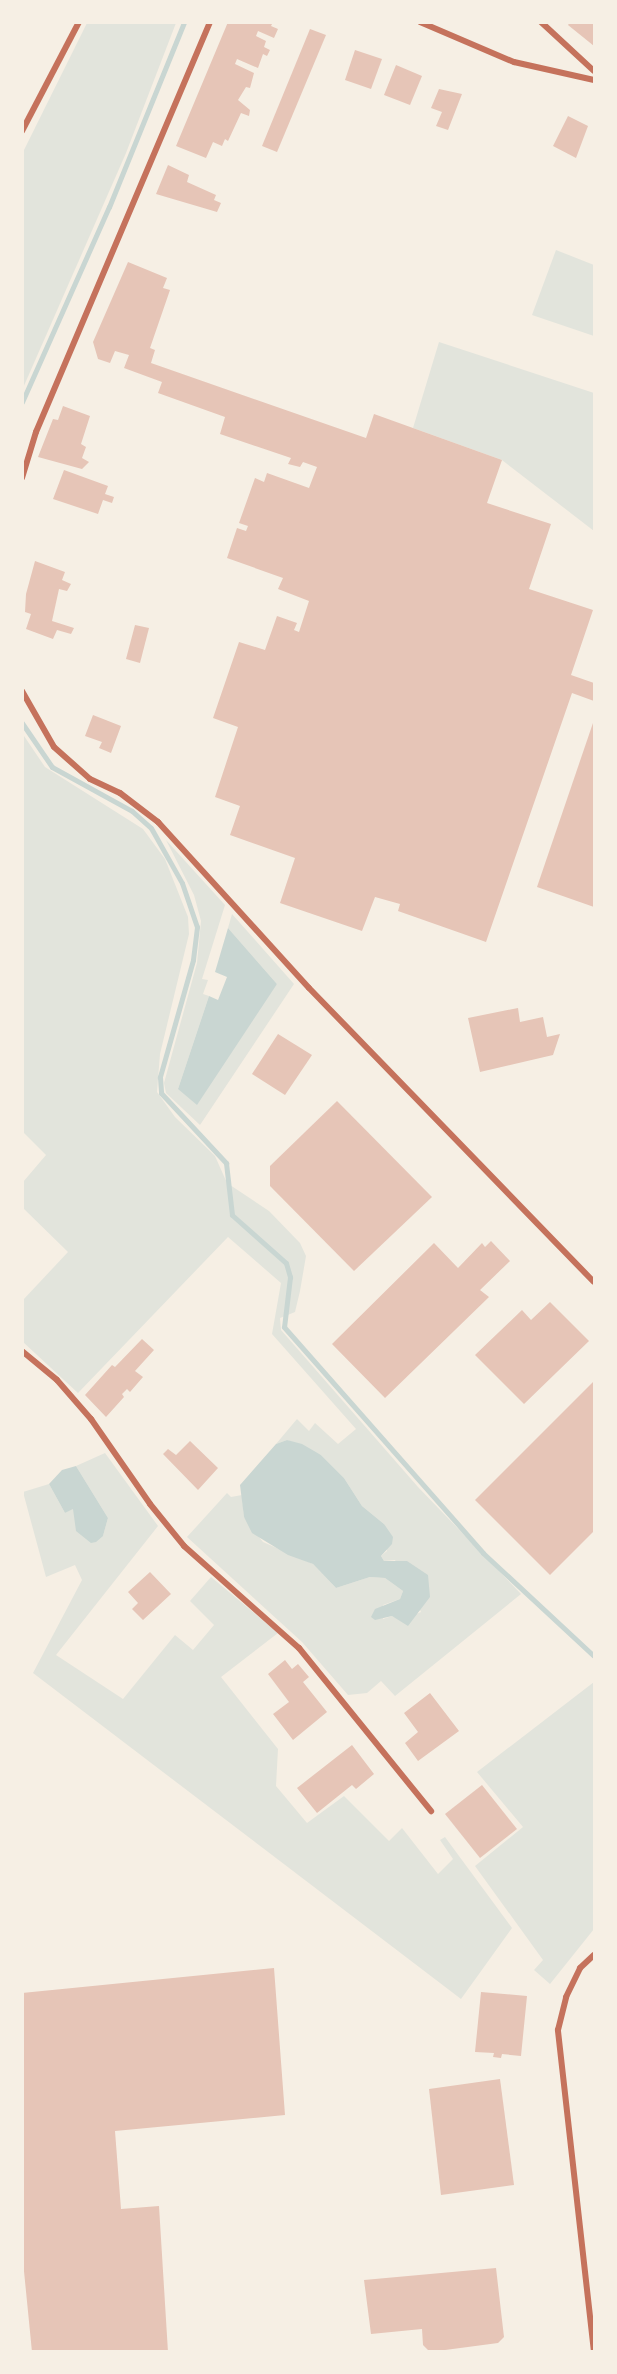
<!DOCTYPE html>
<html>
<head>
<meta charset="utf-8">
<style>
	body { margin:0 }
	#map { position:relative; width:617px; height:2374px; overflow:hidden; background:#f6efe4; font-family:"Space Grotesk",sans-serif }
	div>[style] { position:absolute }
	.green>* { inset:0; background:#e2e4dc }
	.water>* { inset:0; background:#c9d6d2 }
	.stream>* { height:5px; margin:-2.5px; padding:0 2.5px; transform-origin:2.5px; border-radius:2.5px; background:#c9d6d2 }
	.building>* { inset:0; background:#e6c5b7 }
	.minor>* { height:6px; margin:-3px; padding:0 3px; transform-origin:3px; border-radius:3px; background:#c5725c }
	span { translate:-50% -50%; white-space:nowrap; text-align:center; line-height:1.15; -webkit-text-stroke:6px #f6efe4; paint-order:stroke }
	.frame { position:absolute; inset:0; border:24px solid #f6efe4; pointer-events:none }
</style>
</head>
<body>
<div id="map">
	<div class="green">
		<div style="clip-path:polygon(87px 23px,176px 23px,126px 153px,23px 388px,23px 152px)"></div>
		<div style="clip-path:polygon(556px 250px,594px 265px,594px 336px,532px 315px)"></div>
		<div style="clip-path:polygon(439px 342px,594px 393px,594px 531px,502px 460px,413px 428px)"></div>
		<div style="clip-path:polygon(22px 733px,45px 767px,143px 829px,165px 859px,188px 917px,189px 934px,160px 1054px,157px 1092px,175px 1117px,215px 1156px,227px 1183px,269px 1211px,300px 1243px,306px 1256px,300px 1291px,295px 1312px,280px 1318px,281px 1330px,418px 1487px,521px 1594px,395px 1696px,381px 1681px,367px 1693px,348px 1695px,302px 1642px,187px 1537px,227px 1493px,231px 1497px,242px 1495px,244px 1517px,263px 1542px,313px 1564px,336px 1588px,370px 1577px,385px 1578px,403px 1591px,400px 1599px,383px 1605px,383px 1619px,392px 1616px,402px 1620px,421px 1612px,395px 1560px,384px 1561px,381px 1556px,387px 1551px,384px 1524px,362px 1506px,344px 1478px,321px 1455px,287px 1440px,276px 1444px,297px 1419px,309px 1431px,315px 1423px,338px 1444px,356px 1429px,272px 1334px,281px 1283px,228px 1237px,78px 1393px,23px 1342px,23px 1300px,68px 1252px,23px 1208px,23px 1182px,46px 1155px,23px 1132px)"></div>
		<div style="clip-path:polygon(166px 840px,225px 905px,202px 979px,208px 980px,203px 994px,209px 996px,178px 1089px,277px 984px,228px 928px,232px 914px,294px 984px,200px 1125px,166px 1093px,164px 1083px,197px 963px,201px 921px,194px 895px)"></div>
		<div style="clip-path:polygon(105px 1453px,158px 1526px,56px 1655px,123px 1699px,175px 1635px,193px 1650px,214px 1625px,190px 1601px,211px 1577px,278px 1633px,221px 1677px,278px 1749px,276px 1786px,307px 1823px,344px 1796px,389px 1841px,402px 1828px,438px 1874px,453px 1859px,440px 1840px,445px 1837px,512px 1928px,461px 1999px,33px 1673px,82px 1580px,75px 1565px,46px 1577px,23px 1492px,49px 1484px,65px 1513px,74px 1508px,103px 1536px,108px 1518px,76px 1466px)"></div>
		<div style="clip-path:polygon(594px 1682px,594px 1929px,550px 1984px,534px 1970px,543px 1960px,475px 1866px,523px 1827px,477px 1772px)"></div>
	</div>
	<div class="water">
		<div style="clip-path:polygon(228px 928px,277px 984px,197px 1105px,178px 1089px,209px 996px,218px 1000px,227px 977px,215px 972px)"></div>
		<div style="clip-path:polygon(287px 1440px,302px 1444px,321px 1455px,344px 1478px,362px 1506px,384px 1524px,393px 1537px,392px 1544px,381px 1556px,384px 1561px,407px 1561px,428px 1575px,430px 1597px,408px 1626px,392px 1616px,375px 1620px,371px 1617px,375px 1609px,400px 1599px,403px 1591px,385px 1578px,370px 1577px,336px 1588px,313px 1564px,288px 1555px,252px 1533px,244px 1517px,240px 1485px,276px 1444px)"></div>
		<div style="clip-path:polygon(76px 1466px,108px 1518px,103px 1536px,96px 1542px,91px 1543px,76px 1531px,73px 1509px,65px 1513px,49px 1484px,62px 1470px)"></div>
	</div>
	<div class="stream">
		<div style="left:22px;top:402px;width:214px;rotate:-66deg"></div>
		<div style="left:109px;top:207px;width:200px;rotate:-67.9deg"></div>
		<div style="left:22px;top:723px;width:53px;rotate:55.7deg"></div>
		<div style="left:52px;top:767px;width:91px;rotate:28.8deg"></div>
		<div style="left:132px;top:811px;width:25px;rotate:42deg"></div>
		<div style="left:151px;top:828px;width:63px;rotate:60.6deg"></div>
		<div style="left:182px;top:883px;width:46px;rotate:71.2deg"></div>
		<div style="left:197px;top:927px;width:33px;rotate:97deg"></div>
		<div style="left:193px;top:960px;width:122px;rotate:105.8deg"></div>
		<div style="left:160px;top:1077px;width:16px;rotate:86deg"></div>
		<div style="left:161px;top:1093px;width:96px;rotate:47.1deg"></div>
		<div style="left:226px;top:1163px;width:52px;rotate:83.4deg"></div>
		<div style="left:232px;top:1215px;width:72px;rotate:41.6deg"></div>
		<div style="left:286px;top:1263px;width:15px;rotate:74deg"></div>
		<div style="left:290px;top:1277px;width:50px;rotate:96.8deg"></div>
		<div style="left:284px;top:1327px;width:301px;rotate:48.6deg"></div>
		<div style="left:483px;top:1553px;width:151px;rotate:42.9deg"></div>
	</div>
	<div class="building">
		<div style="clip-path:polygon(228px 22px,273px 22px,271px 26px,278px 29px,274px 38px,258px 31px,256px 36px,266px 41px,264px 47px,270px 50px,267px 56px,263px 54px,258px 68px,237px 59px,235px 64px,254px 73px,250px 88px,246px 87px,238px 100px,250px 110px,249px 116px,241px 113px,228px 141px,225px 139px,222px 146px,213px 142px,206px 158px,176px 146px)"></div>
		<div style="clip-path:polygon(570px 22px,594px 22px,594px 46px,568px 25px)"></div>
		<div style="clip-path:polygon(310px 29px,326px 35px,277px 152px,262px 146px)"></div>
		<div style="clip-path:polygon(355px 50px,382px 59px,371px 89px,345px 80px)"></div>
		<div style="clip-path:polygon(396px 65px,422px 76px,410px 105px,384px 95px)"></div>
		<div style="clip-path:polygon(439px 89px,462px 94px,448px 130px,436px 126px,442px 112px,431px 108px)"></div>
		<div style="clip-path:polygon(568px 116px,588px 126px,576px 158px,553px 146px)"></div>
		<div style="clip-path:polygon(168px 165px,189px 175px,187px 182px,216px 195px,214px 200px,221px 203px,217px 212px,156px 194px)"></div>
		<div style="clip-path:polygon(128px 262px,167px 278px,163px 288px,170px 290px,150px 348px,155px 350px,151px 363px,366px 438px,374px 414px,502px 460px,487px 503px,551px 524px,529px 589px,593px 610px,571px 675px,594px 683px,594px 701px,572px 693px,486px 942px,398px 911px,400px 904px,375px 897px,362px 931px,280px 903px,295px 858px,230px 835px,240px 806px,215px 797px,238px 727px,213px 718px,239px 642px,265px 650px,277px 616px,297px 623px,294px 630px,299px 632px,309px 601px,278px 589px,283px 578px,227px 558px,237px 528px,246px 531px,248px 526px,239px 523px,255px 478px,264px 482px,267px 473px,309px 488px,317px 467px,303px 462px,300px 467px,288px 464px,291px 458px,220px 434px,225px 417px,158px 393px,162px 382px,124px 368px,129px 355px,115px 351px,110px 363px,98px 359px,93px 342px)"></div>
		<div style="clip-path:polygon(63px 406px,90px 416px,81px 444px,86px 447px,82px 458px,89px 462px,82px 469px,38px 457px,53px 419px,58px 420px)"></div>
		<div style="clip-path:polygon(64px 470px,108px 486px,105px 494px,114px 497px,112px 503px,103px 500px,98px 514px,53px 499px)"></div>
		<div style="clip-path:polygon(35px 561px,65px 572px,62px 580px,71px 584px,67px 591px,59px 589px,52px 621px,74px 628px,71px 634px,57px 630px,53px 639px,26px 629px,31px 614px,25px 612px,26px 594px)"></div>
		<div style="clip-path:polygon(135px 625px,149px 628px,140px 663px,126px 659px)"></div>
		<div style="clip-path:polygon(93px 715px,121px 726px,111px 753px,99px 748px,102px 742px,85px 736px)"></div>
		<div style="clip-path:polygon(594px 720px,594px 907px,537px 887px)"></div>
		<div style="clip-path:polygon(518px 1008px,520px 1022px,543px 1017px,547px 1037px,560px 1034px,553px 1055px,480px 1072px,468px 1018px)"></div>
		<div style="clip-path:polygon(278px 1034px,312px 1055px,285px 1095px,252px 1074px)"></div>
		<div style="clip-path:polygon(337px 1101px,432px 1197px,354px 1271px,270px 1186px,270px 1166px)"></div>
		<div style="clip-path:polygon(491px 1241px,510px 1261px,480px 1290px,489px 1297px,385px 1398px,332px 1344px,434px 1243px,458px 1268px,482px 1243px,485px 1247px)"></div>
		<div style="clip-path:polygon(550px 1302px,589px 1341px,524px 1404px,475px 1355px,522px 1310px,531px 1320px)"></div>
		<div style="clip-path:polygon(142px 1339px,154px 1350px,135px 1371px,143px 1377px,130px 1392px,127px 1389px,122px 1394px,124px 1397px,106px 1417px,85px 1395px,112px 1365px,115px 1367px)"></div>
		<div style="clip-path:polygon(594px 1381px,594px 1531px,550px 1575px,475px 1500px)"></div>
		<div style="clip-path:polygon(190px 1441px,218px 1468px,198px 1490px,163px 1454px,168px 1449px,176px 1455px)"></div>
		<div style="clip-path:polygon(150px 1572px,171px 1594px,143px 1620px,132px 1609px,138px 1603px,128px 1592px)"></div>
		<div style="clip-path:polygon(285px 1660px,292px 1669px,298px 1664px,309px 1677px,303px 1682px,327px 1712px,293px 1740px,273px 1714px,289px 1702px,268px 1674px)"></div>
		<div style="clip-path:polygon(430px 1693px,459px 1731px,418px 1761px,405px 1743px,418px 1732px,404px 1713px)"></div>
		<div style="clip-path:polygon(352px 1745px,374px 1774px,356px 1789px,352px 1785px,317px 1813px,297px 1788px)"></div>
		<div style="clip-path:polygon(482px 1785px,517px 1829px,480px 1858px,445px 1814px)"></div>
		<div style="clip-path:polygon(274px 1968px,285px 2115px,115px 2131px,121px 2209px,159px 2206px,168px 2352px,32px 2352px,22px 2251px,22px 1993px)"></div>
		<div style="clip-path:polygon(481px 1992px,527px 1996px,521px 2056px,502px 2054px,501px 2058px,493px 2057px,494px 2053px,475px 2052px)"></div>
		<div style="clip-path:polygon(500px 2079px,514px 2185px,441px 2195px,429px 2089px)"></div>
		<div style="clip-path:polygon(496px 2268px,504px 2337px,498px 2343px,430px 2352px,423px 2345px,422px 2329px,371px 2334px,364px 2280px)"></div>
	</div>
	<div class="minor">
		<div style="left:420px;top:22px;width:102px;rotate:23.1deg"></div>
		<div style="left:514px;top:62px;width:82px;rotate:12.7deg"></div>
		<div style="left:541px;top:22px;width:72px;rotate:42.8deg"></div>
		<div style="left:22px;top:131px;width:123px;rotate:-62.4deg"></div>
		<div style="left:22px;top:478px;width:48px;rotate:-73.1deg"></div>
		<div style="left:36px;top:432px;width:445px;rotate:-67deg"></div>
		<div style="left:22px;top:691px;width:64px;rotate:60.3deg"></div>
		<div style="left:54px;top:747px;width:48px;rotate:41.6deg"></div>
		<div style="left:90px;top:779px;width:33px;rotate:25deg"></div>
		<div style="left:120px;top:793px;width:48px;rotate:37.3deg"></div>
		<div style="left:158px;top:822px;width:224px;rotate:47.7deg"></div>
		<div style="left:309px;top:988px;width:409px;rotate:45.9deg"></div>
		<div style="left:22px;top:1351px;width:45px;rotate:39.6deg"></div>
		<div style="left:57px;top:1380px;width:52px;rotate:48.9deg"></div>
		<div style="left:91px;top:1419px;width:103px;rotate:55.2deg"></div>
		<div style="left:150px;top:1504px;width:54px;rotate:51deg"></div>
		<div style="left:184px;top:1546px;width:154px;rotate:41.6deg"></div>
		<div style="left:299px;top:1648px;width:210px;rotate:51deg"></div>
		<div style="left:594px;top:2352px;width:324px;rotate:-96.4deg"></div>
		<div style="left:558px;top:2030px;width:34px;rotate:-76deg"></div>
		<div style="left:566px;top:1997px;width:32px;rotate:-64deg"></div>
		<div style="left:580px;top:1968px;width:19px;rotate:-43deg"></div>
	</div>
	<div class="frame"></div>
</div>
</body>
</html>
